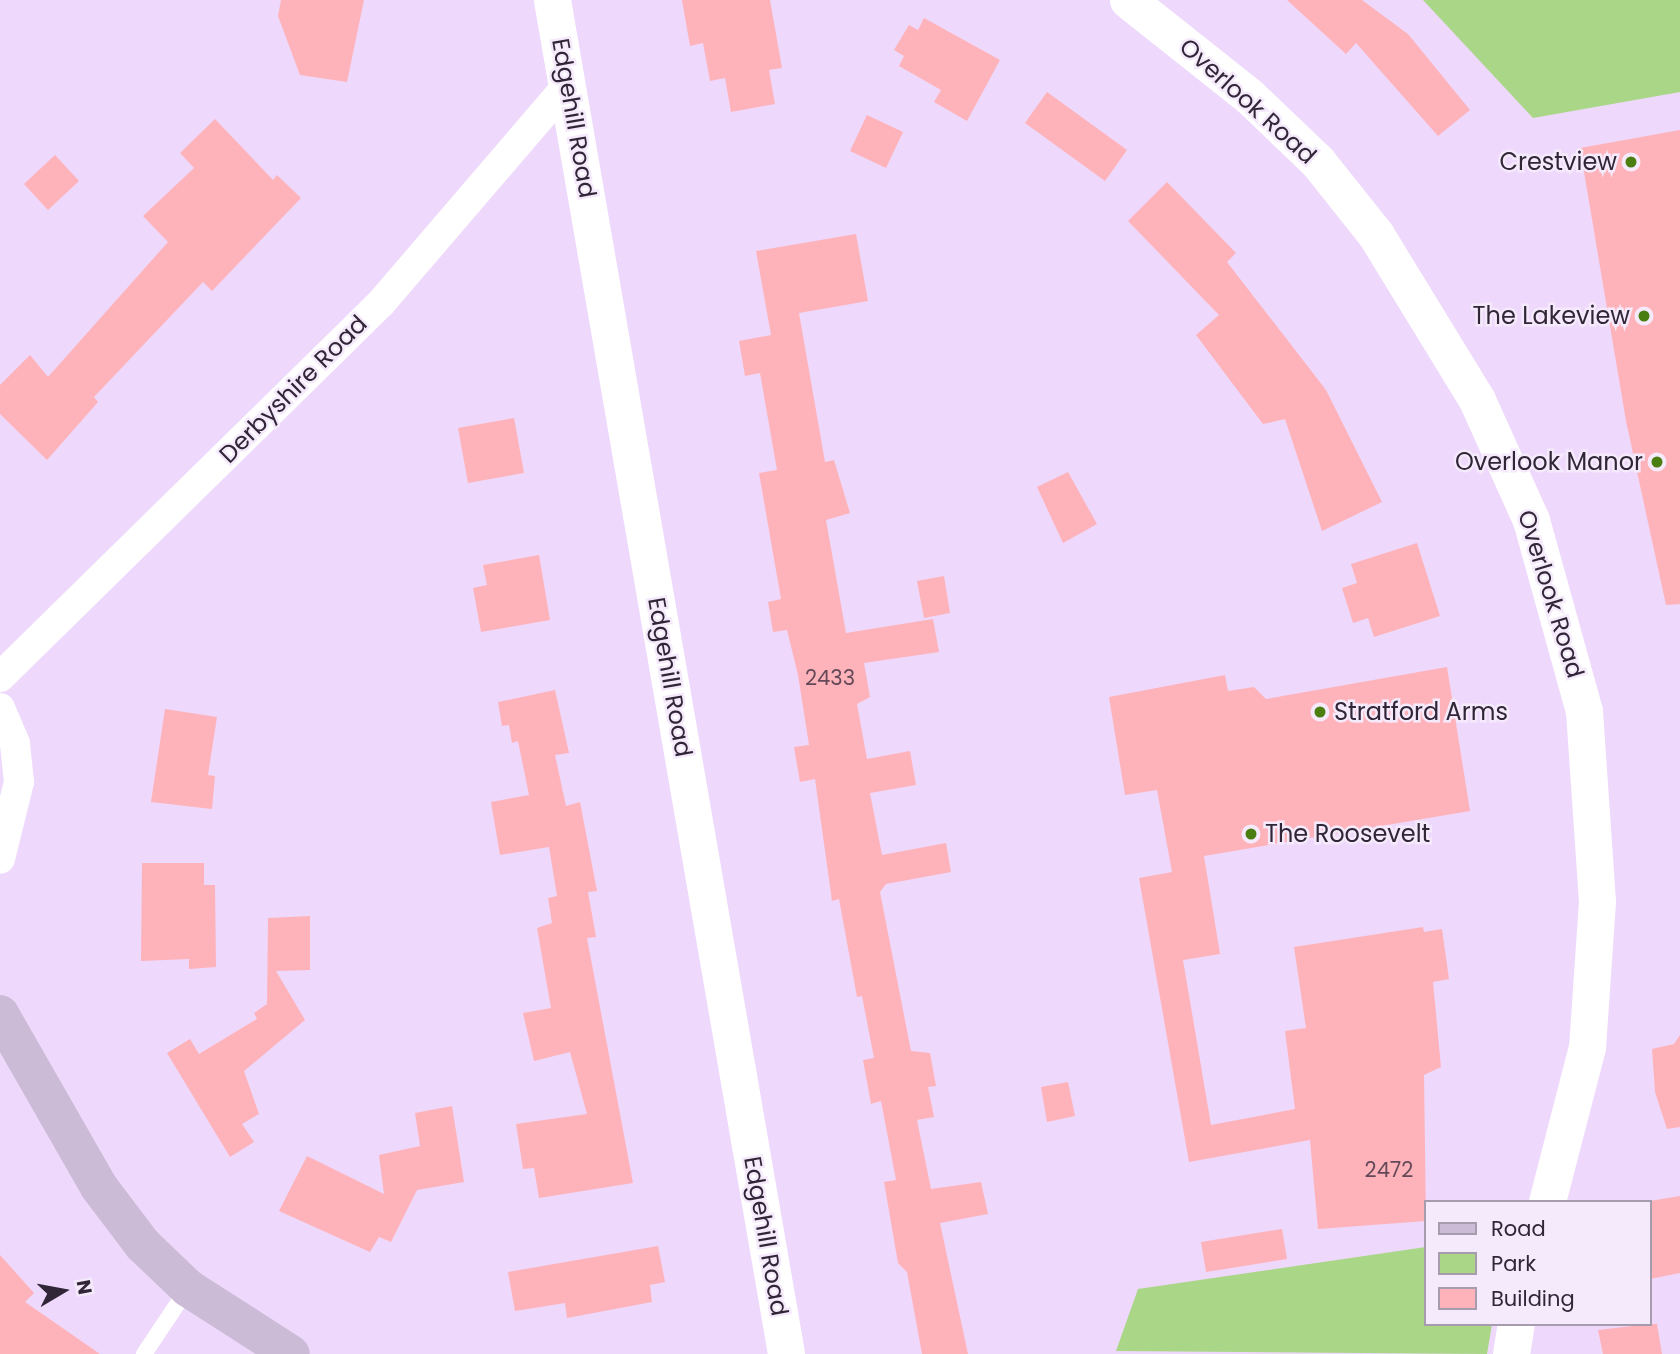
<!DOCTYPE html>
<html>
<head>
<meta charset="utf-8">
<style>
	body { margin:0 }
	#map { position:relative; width:1680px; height:1354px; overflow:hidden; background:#eed8fb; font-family:Poppins,sans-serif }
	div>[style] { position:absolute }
	.green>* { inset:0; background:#a9d687 }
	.building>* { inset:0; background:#feb3ba }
	.service>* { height:16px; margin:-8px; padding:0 8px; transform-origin:8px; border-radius:8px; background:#fff }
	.minor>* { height:30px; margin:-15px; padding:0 15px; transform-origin:15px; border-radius:15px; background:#fff }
	.tertiary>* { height:37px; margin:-18.5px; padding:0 18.5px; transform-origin:18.5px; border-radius:18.5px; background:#fff }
	.secondary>* { height:38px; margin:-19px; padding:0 19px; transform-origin:19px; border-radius:19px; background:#ccbbd7 }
	.dots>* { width:19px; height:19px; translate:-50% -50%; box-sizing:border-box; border:4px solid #f5eafb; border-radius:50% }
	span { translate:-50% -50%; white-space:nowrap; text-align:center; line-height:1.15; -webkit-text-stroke:5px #f5eafb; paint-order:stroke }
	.number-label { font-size:21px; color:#644958 }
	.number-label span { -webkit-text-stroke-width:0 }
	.street-label { font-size:24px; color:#312637 }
	.poi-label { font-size:24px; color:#312637 }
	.right { translate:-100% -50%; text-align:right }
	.left { translate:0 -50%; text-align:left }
	.legend { position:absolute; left:1424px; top:1200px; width:228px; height:126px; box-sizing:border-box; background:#f5eafb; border:2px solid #a79cad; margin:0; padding:9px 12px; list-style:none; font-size:21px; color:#312637 }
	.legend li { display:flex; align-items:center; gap:14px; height:35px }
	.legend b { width:35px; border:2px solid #a79cad }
	.north { position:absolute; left:28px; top:1256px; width:70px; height:70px; -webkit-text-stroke:5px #f5eafb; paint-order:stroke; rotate:80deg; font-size:19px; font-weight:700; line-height:28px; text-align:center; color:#312637 }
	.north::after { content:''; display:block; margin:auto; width:24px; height:32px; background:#312637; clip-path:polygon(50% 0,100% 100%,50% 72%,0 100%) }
</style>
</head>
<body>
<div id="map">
	<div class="green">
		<div style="clip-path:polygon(1423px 0,1680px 0,1680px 92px,1533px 118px)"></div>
		<div style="clip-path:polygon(1426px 1247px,1426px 1324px,1492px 1324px,1487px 1354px,1116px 1351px,1138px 1289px)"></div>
	</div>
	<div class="building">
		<div style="clip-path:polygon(281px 0,364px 0,347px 82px,300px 75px,278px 16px)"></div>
		<div style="clip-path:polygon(682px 0,770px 0,782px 68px,769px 70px,775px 104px,731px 112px,725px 78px,710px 81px,703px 43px,690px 46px)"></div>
		<div style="clip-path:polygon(1287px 0,1362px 0,1408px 34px,1470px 110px,1438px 136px,1356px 43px,1346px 54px)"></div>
		<div style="clip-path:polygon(924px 18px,1000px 60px,967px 121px,934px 102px,941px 90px,899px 66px,904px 56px,894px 50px,909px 25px,918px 30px)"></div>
		<div style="clip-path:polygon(1047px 92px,1127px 150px,1105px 181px,1025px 123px)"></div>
		<div style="clip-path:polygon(867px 115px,903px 132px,886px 168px,850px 151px)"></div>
		<div style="clip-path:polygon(215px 119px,273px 180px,277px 175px,301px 198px,212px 291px,203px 282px,94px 397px,98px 402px,47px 460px,0 414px,0 385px,30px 355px,48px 377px,168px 242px,143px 216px,194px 168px,180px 153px)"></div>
		<div style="clip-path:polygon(1680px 130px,1680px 604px,1666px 605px,1626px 421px,1580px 148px)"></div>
		<div style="clip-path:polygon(55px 155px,79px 181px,48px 210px,24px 184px)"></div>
		<div style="clip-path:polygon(1167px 182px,1236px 253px,1227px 262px,1326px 390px,1382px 502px,1322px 531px,1285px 419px,1263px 424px,1196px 335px,1219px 315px,1128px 221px)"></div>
		<div style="clip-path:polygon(856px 234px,868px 301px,799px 313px,825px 462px,834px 460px,850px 513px,826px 520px,846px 633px,933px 619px,939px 652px,864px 663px,870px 697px,857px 704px,867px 759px,910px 751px,916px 785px,870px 793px,882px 855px,946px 843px,951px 872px,886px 884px,880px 892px,911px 1051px,930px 1053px,936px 1086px,928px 1087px,934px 1117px,917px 1120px,931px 1189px,981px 1182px,988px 1214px,940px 1223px,968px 1354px,922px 1354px,907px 1272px,898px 1263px,884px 1182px,896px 1180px,881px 1101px,871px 1104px,863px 1060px,874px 1058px,862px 996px,857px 997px,839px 899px,832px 901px,815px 779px,800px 782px,794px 747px,809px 745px,798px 675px,787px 630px,773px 632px,768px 602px,781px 599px,759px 473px,777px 470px,760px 373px,745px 376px,739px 341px,771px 335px,756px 251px)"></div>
		<div style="clip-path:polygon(514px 418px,524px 473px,468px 483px,458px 428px)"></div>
		<div style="clip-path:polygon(1068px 472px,1097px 524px,1063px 543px,1037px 487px)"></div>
		<div style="clip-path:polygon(1417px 543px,1440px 616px,1374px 637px,1368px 618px,1353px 623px,1342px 588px,1357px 583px,1351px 564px)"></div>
		<div style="clip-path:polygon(539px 555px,550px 620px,481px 632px,473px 588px,487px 585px,483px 565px)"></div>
		<div style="clip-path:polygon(944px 576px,950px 613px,924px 618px,917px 581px)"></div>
		<div style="clip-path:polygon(1447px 667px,1470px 811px,1204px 856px,1220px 954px,1183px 960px,1211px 1125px,1295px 1109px,1285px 1031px,1306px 1028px,1294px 947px,1423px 927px,1424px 932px,1442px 929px,1449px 979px,1433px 982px,1441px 1067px,1424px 1075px,1426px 1221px,1318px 1229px,1310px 1140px,1189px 1162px,1139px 878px,1172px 872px,1157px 790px,1125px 795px,1109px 697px,1225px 675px,1228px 691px,1254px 687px,1266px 699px)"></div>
		<div style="clip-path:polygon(555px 690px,569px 753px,555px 755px,566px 806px,580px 802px,597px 891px,588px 892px,596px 937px,587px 938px,633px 1183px,539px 1198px,534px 1168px,523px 1169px,516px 1124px,587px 1114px,570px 1052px,534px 1061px,523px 1013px,551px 1008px,537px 928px,552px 923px,548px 898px,557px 896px,549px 847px,500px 855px,491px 802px,529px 795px,518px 741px,512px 743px,509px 725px,502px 726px,498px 702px)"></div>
		<div style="clip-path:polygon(165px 709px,217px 717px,208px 775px,215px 776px,212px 809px,151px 802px)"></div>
		<div style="clip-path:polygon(142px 863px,204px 863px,204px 885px,215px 885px,216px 967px,189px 969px,189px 959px,141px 961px)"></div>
		<div style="clip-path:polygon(310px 916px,310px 970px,276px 971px,305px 1020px,244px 1071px,259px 1114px,242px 1124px,254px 1142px,230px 1157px,167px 1053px,190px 1039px,199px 1054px,257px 1019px,254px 1013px,267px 1004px,268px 918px)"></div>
		<div style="clip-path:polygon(1680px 1035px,1680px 1127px,1667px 1129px,1655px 1092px,1652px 1049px,1674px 1044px)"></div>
		<div style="clip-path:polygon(1068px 1082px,1075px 1116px,1047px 1122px,1041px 1087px)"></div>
		<div style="clip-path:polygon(452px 1106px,464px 1182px,417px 1190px,391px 1242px,379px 1237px,370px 1252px,279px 1211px,307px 1156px,384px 1194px,379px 1155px,420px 1146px,415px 1113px)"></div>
		<div style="clip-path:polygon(1680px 1196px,1680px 1273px,1650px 1279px,1650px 1201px)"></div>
		<div style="clip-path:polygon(1282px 1229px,1287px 1259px,1206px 1272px,1201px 1242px)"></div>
		<div style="clip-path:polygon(658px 1246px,665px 1282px,650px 1285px,652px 1302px,567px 1318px,565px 1303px,515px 1311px,508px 1272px)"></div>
		<div style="clip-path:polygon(0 1255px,34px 1293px,25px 1302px,100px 1354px,0 1354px)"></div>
		<div style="clip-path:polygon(1650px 1324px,1657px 1324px,1662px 1354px,1603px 1354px,1598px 1330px)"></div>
	</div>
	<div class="service">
		<div style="left:144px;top:1354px;width:79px;rotate:-56.3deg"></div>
	</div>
	<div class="minor">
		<div style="left:0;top:677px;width:534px;rotate:-44.47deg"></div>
		<div style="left:381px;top:303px;width:289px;rotate:-49.4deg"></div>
		<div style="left:0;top:708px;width:39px;rotate:67deg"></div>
		<div style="left:15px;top:744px;width:38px;rotate:84deg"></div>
		<div style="left:19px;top:782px;width:79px;rotate:103.9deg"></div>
	</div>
	<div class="tertiary">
		<div style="left:552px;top:0;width:1374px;rotate:80.19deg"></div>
		<div style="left:1128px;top:0;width:154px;rotate:38.4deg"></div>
		<div style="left:1249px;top:96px;width:95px;rotate:43.7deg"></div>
		<div style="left:1318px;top:162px;width:93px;rotate:51.5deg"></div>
		<div style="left:1376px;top:235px;width:193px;rotate:58.5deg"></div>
		<div style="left:1477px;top:400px;width:132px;rotate:65.8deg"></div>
		<div style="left:1531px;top:520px;width:198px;rotate:74.5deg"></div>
		<div style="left:1584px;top:711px;width:190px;rotate:86.1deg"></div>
		<div style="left:1597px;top:901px;width:146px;rotate:93.9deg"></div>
		<div style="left:1587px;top:1047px;width:160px;rotate:104.5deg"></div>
		<div style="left:1511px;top:1354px;width:30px;rotate:-81deg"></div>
	</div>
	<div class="secondary">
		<div style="left:0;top:1014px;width:199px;rotate:60.2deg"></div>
		<div style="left:99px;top:1187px;width:73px;rotate:52.8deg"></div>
		<div style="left:143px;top:1245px;width:62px;rotate:43.7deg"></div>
		<div style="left:188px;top:1288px;width:122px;rotate:32.7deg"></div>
	</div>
	<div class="dots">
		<div style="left:1631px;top:162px;background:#4a7e10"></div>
		<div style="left:1644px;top:316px;background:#4a7e10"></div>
		<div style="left:1657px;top:462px;background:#4a7e10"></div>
		<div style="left:1320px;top:712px;background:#4a7e10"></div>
		<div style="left:1251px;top:834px;background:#4a7e10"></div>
	</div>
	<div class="number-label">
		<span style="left:830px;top:678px">2433</span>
		<span style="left:1389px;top:1170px">2472</span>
	</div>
	<div class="street-label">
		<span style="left:1248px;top:101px;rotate:42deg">Overlook Road</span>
		<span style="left:574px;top:118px;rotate:80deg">Edgehill Road</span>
		<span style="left:293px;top:389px;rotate:-45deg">Derbyshire Road</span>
		<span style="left:1551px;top:594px;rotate:73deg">Overlook Road</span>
		<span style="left:670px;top:677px;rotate:80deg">Edgehill Road</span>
		<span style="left:766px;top:1236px;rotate:80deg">Edgehill Road</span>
	</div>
	<div class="poi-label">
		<span class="right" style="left:1617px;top:162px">Crestview</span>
		<span class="right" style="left:1630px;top:316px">The Lakeview</span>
		<span class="right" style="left:1643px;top:462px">Overlook Manor</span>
		<span class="left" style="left:1334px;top:712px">Stratford Arms</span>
		<span class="left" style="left:1265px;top:834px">The Roosevelt</span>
	</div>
	<ul class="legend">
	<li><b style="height:9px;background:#ccbbd7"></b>Road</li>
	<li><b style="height:19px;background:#a9d687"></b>Park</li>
	<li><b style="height:19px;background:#feb3ba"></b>Building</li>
	</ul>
	<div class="north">N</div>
</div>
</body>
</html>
